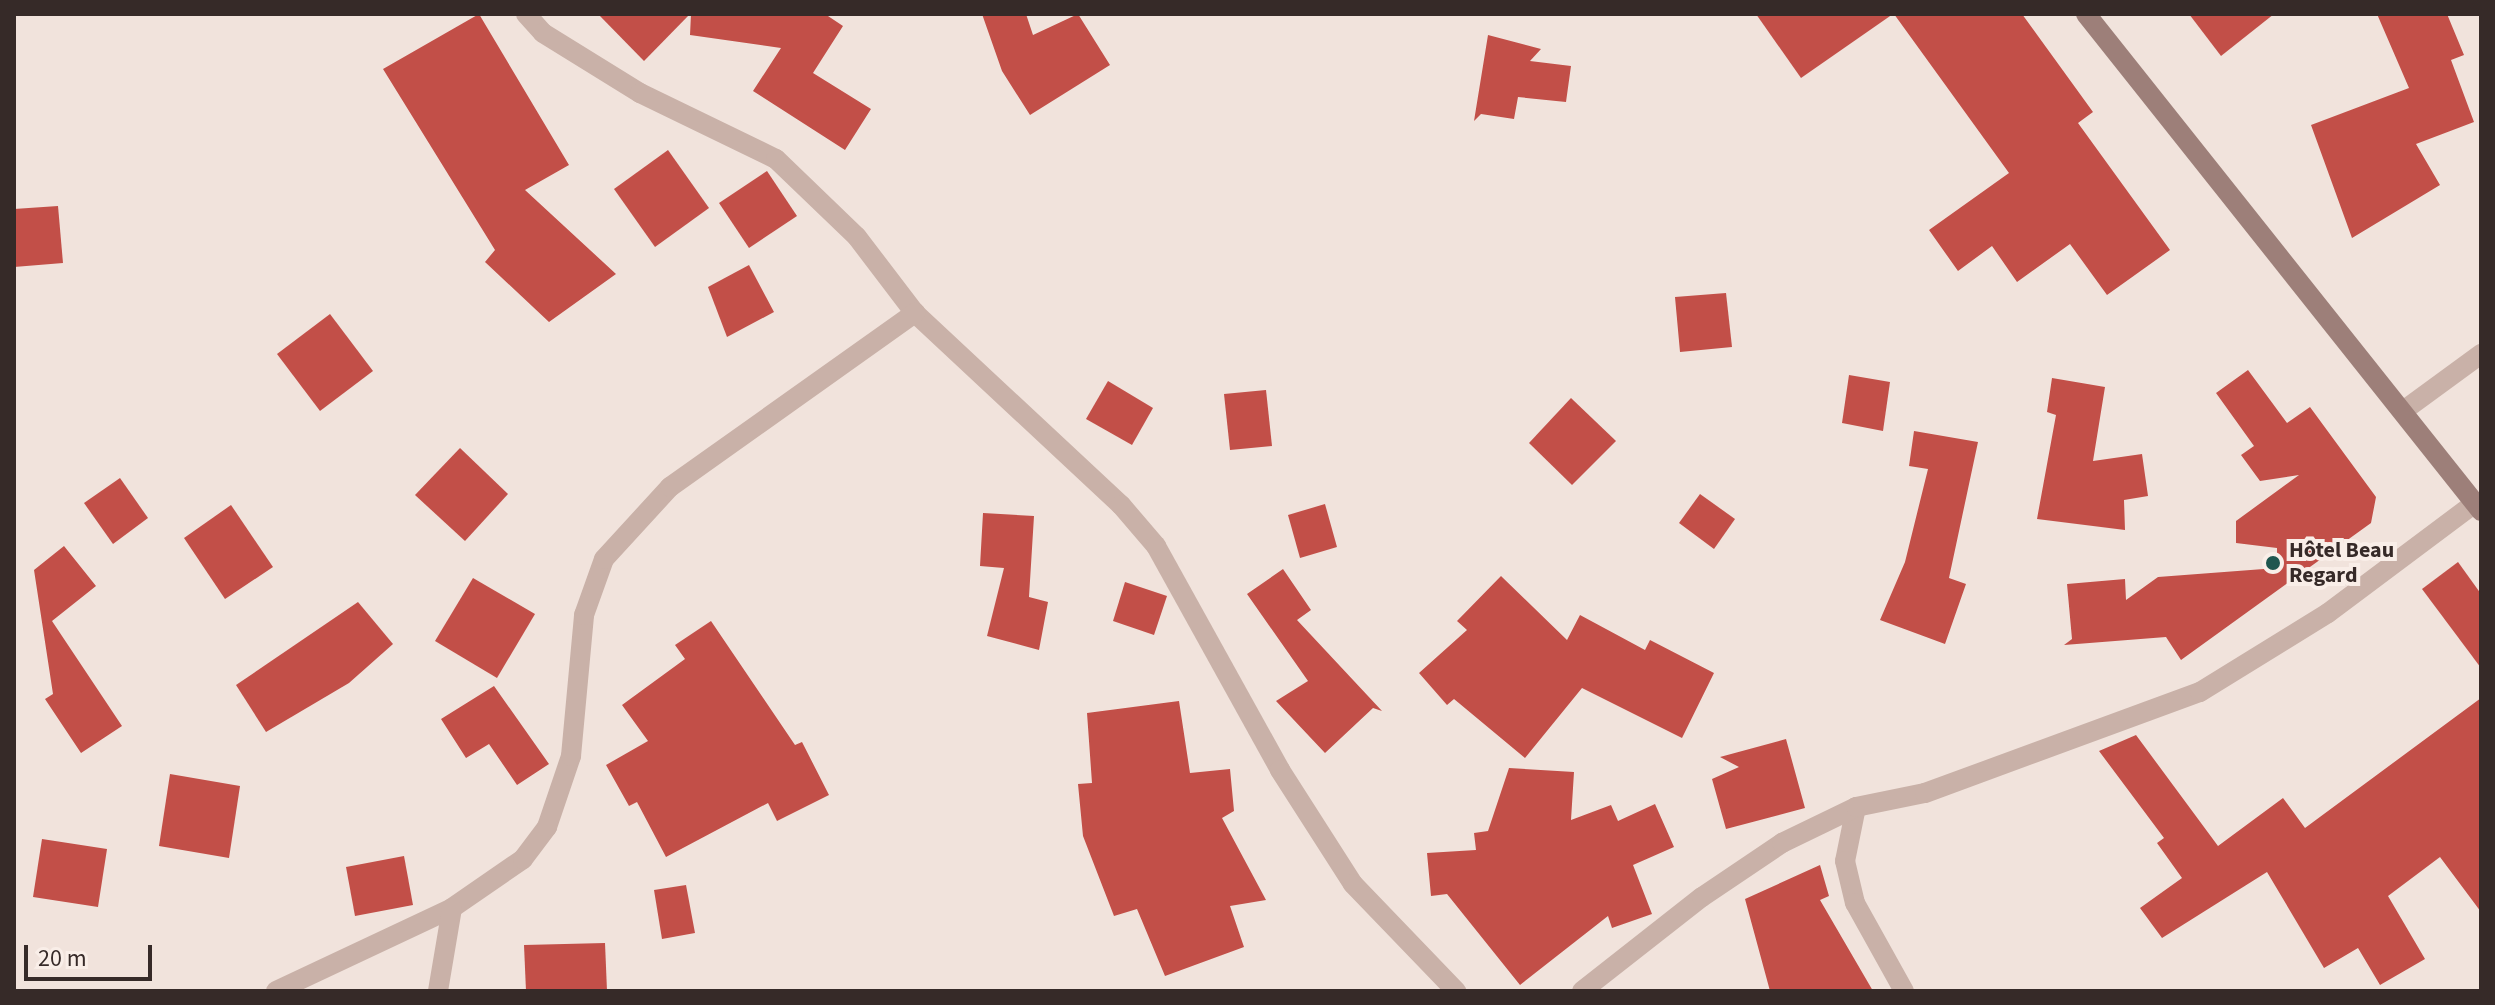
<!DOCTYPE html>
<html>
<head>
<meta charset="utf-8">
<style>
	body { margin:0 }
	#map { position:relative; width:2495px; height:1005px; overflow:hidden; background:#f1e3dc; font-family:"Source Sans 3",sans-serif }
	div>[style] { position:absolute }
	.building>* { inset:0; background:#c24f48 }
	.street>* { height:20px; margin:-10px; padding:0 10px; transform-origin:10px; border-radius:10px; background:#c9b1a8 }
	.secondary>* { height:20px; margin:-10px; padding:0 10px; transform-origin:10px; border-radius:10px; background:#9d7f79 }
	.dots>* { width:22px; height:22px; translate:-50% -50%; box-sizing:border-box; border:4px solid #f9eee8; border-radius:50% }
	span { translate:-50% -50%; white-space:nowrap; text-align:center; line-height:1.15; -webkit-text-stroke:8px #f9eee8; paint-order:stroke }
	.poi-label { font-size:22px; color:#362a28; font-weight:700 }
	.left { translate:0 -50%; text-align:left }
	.frame { position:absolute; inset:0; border:16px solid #362a28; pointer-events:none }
	.scale { position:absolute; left:24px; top:945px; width:128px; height:36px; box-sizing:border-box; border:4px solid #362a28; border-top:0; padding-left:10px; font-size:24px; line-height:28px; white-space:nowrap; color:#362a28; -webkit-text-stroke:6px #f9eee8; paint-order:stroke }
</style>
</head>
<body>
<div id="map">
	<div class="building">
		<div style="clip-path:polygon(479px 14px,569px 165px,525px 190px,616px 274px,549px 322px,485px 262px,495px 250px,383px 69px)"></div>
		<div style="clip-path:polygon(598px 14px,690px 14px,644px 61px)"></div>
		<div style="clip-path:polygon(691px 14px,825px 14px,843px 26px,813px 73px,871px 109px,845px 150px,753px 91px,781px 48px,690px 35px)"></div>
		<div style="clip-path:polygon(982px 14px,1026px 14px,1033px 35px,1078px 14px,1110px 65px,1030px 115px,1002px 71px)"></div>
		<div style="clip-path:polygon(1756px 14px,1893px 14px,1801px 78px)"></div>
		<div style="clip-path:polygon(1894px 14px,2022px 14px,2093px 112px,2078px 123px,2170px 250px,2107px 295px,2070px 244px,2017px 282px,1992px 246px,1958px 271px,1929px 230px,2009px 173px)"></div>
		<div style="clip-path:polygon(2189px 14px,2274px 14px,2221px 56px)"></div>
		<div style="clip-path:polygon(2377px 14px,2447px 14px,2464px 55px,2451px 60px,2474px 122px,2416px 144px,2440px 185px,2352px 238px,2311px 125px,2409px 88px)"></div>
		<div style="clip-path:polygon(1488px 35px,1541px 49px,1530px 61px,1571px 66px,1566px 102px,1518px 97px,1514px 119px,1481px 114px,1474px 121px)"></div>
		<div style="clip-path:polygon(668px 150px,709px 208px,655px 247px,614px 189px)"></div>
		<div style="clip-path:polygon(767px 171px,797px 216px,749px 248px,719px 203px)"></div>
		<div style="clip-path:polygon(58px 206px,63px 263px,14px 267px,14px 209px)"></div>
		<div style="clip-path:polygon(749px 265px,774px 312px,727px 337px,708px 287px)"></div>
		<div style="clip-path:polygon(1726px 293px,1732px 347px,1680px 352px,1675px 297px)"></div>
		<div style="clip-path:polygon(330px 314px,373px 371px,320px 411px,277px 354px)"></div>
		<div style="clip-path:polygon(2248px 370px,2287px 423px,2310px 407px,2376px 497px,2371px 523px,2181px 660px,2166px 637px,2064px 645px,2072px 639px,2067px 584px,2125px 579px,2126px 600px,2158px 577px,2277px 568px,2277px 548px,2236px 543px,2236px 521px,2299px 475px,2260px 481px,2241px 455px,2254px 446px,2216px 393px)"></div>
		<div style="clip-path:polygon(1849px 375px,1890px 382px,1883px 431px,1842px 423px)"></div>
		<div style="clip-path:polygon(2052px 378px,2105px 387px,2093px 461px,2142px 454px,2148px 496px,2124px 500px,2125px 530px,2037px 519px,2056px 415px,2047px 412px)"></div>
		<div style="clip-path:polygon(1108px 381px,1153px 408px,1132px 445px,1086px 419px)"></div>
		<div style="clip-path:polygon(1266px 390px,1272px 446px,1230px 450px,1224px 394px)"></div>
		<div style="clip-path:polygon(1571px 398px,1616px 441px,1572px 485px,1529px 443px)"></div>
		<div style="clip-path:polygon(1914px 431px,1978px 442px,1949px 578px,1966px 584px,1945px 644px,1880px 620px,1905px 562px,1928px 469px,1909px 466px)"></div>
		<div style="clip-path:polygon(460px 448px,508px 494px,465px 541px,415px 495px)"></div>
		<div style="clip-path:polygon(120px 478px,148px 518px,113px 544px,84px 503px)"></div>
		<div style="clip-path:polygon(1700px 494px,1735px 519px,1714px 549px,1679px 523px)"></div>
		<div style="clip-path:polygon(1325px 504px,1337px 547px,1300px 558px,1288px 515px)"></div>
		<div style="clip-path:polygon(231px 505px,273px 567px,225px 599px,184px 538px)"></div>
		<div style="clip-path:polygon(983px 513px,1034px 516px,1029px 597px,1048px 602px,1039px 650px,987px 636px,1004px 568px,980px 566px)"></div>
		<div style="clip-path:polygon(64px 546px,96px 586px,52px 621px,122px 726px,81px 753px,45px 699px,53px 694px,34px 570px)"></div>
		<div style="clip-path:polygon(2458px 562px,2481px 594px,2481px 668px,2422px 589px)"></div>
		<div style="clip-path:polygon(1283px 569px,1311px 610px,1297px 620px,1382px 711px,1373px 708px,1325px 753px,1276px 701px,1308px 681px,1247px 594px)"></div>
		<div style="clip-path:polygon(1501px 576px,1567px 640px,1580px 615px,1645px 650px,1650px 640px,1714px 673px,1682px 738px,1582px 688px,1525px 758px,1454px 699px,1447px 705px,1419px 673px,1467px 630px,1457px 621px)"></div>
		<div style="clip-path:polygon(473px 578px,535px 614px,497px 678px,435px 641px)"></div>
		<div style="clip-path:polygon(1125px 582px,1167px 596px,1154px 635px,1113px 621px)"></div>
		<div style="clip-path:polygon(358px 602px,393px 644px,349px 683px,266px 732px,236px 685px)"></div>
		<div style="clip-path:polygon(711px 621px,795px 745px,802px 742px,829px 795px,777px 821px,768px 803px,666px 857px,637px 802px,629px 806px,606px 765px,648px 741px,622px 705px,685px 659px,675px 645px)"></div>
		<div style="clip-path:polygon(494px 686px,549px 764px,517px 785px,489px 744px,466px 758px,441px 719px)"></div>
		<div style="clip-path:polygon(2481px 698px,2481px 912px,2440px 857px,2388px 896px,2425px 959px,2380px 985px,2358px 948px,2324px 968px,2267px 872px,2162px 938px,2140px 908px,2182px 878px,2157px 843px,2164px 838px,2099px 751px,2136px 735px,2218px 846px,2283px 798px,2305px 828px)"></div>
		<div style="clip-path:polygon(1179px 701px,1190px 773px,1230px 769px,1234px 811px,1222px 818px,1266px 900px,1230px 906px,1244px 947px,1165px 976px,1137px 909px,1114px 916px,1083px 836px,1078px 784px,1092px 783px,1087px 713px)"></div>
		<div style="clip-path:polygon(1786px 739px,1805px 808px,1726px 829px,1712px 779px,1739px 767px,1720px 757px)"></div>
		<div style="clip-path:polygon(1509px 768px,1574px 772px,1571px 820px,1611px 805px,1618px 821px,1655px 804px,1674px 847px,1633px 865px,1652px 914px,1612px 928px,1608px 916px,1520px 985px,1447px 894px,1431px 896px,1427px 853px,1476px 850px,1474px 833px,1488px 831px)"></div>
		<div style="clip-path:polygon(170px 774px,240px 786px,229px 858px,159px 846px)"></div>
		<div style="clip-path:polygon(42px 839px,107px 849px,98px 907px,33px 897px)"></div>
		<div style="clip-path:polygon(404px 856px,413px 905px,355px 916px,346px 867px)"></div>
		<div style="clip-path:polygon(1820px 865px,1829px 896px,1820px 900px,1873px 991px,1770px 991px,1745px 899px)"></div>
		<div style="clip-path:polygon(686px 885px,695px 933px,662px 939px,654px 890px)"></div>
		<div style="clip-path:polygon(605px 943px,607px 991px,526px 991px,524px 945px)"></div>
	</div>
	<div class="street">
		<div style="left:526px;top:14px;width:25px;rotate:48deg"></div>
		<div style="left:543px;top:33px;width:114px;rotate:31.7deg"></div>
		<div style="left:640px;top:93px;width:151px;rotate:25.9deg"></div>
		<div style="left:776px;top:159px;width:112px;rotate:43.9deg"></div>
		<div style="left:857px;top:237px;width:96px;rotate:52.7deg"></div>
		<div style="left:915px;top:313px;width:282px;rotate:43deg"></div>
		<div style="left:1121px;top:505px;width:54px;rotate:49.5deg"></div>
		<div style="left:1156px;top:546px;width:256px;rotate:61deg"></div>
		<div style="left:1280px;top:770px;width:135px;rotate:57.4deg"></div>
		<div style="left:1353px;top:884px;width:149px;rotate:46.1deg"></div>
		<div style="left:2403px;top:411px;width:97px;rotate:-36.2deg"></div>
		<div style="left:1856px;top:807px;width:55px;rotate:101.5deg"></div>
		<div style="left:1845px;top:861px;width:43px;rotate:76.6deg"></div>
		<div style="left:1855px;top:903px;width:101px;rotate:60.9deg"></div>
		<div style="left:276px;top:991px;width:195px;rotate:-25.2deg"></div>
		<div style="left:452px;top:908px;width:86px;rotate:-34.6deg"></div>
		<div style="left:523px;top:859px;width:40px;rotate:-53deg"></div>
		<div style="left:547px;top:827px;width:75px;rotate:-71.3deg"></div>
		<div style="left:571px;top:756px;width:142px;rotate:-84.7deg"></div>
		<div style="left:584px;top:615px;width:59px;rotate:-70.3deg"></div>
		<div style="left:604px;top:559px;width:98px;rotate:-47.5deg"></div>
		<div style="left:670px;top:487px;width:301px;rotate:-35.4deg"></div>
		<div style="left:438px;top:991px;width:84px;rotate:-80.4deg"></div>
		<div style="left:1582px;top:991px;width:152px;rotate:-38.1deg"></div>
		<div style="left:1702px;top:897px;width:97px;rotate:-34deg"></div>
		<div style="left:1782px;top:843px;width:82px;rotate:-25.9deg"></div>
		<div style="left:1856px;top:807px;width:70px;rotate:-11.5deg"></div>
		<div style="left:1925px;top:793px;width:293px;rotate:-20.2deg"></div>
		<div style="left:2200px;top:692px;width:150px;rotate:-31.7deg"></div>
		<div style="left:2328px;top:613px;width:184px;rotate:-36.8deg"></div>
	</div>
	<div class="secondary">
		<div style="left:2086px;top:14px;width:635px;rotate:51.52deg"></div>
	</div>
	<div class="dots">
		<div style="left:2273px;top:563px;background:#1f564f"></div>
	</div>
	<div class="poi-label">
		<span class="left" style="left:2289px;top:563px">Hôtel Beau<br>Regard</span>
	</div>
	<div class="frame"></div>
	<div class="scale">20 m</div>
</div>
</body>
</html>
